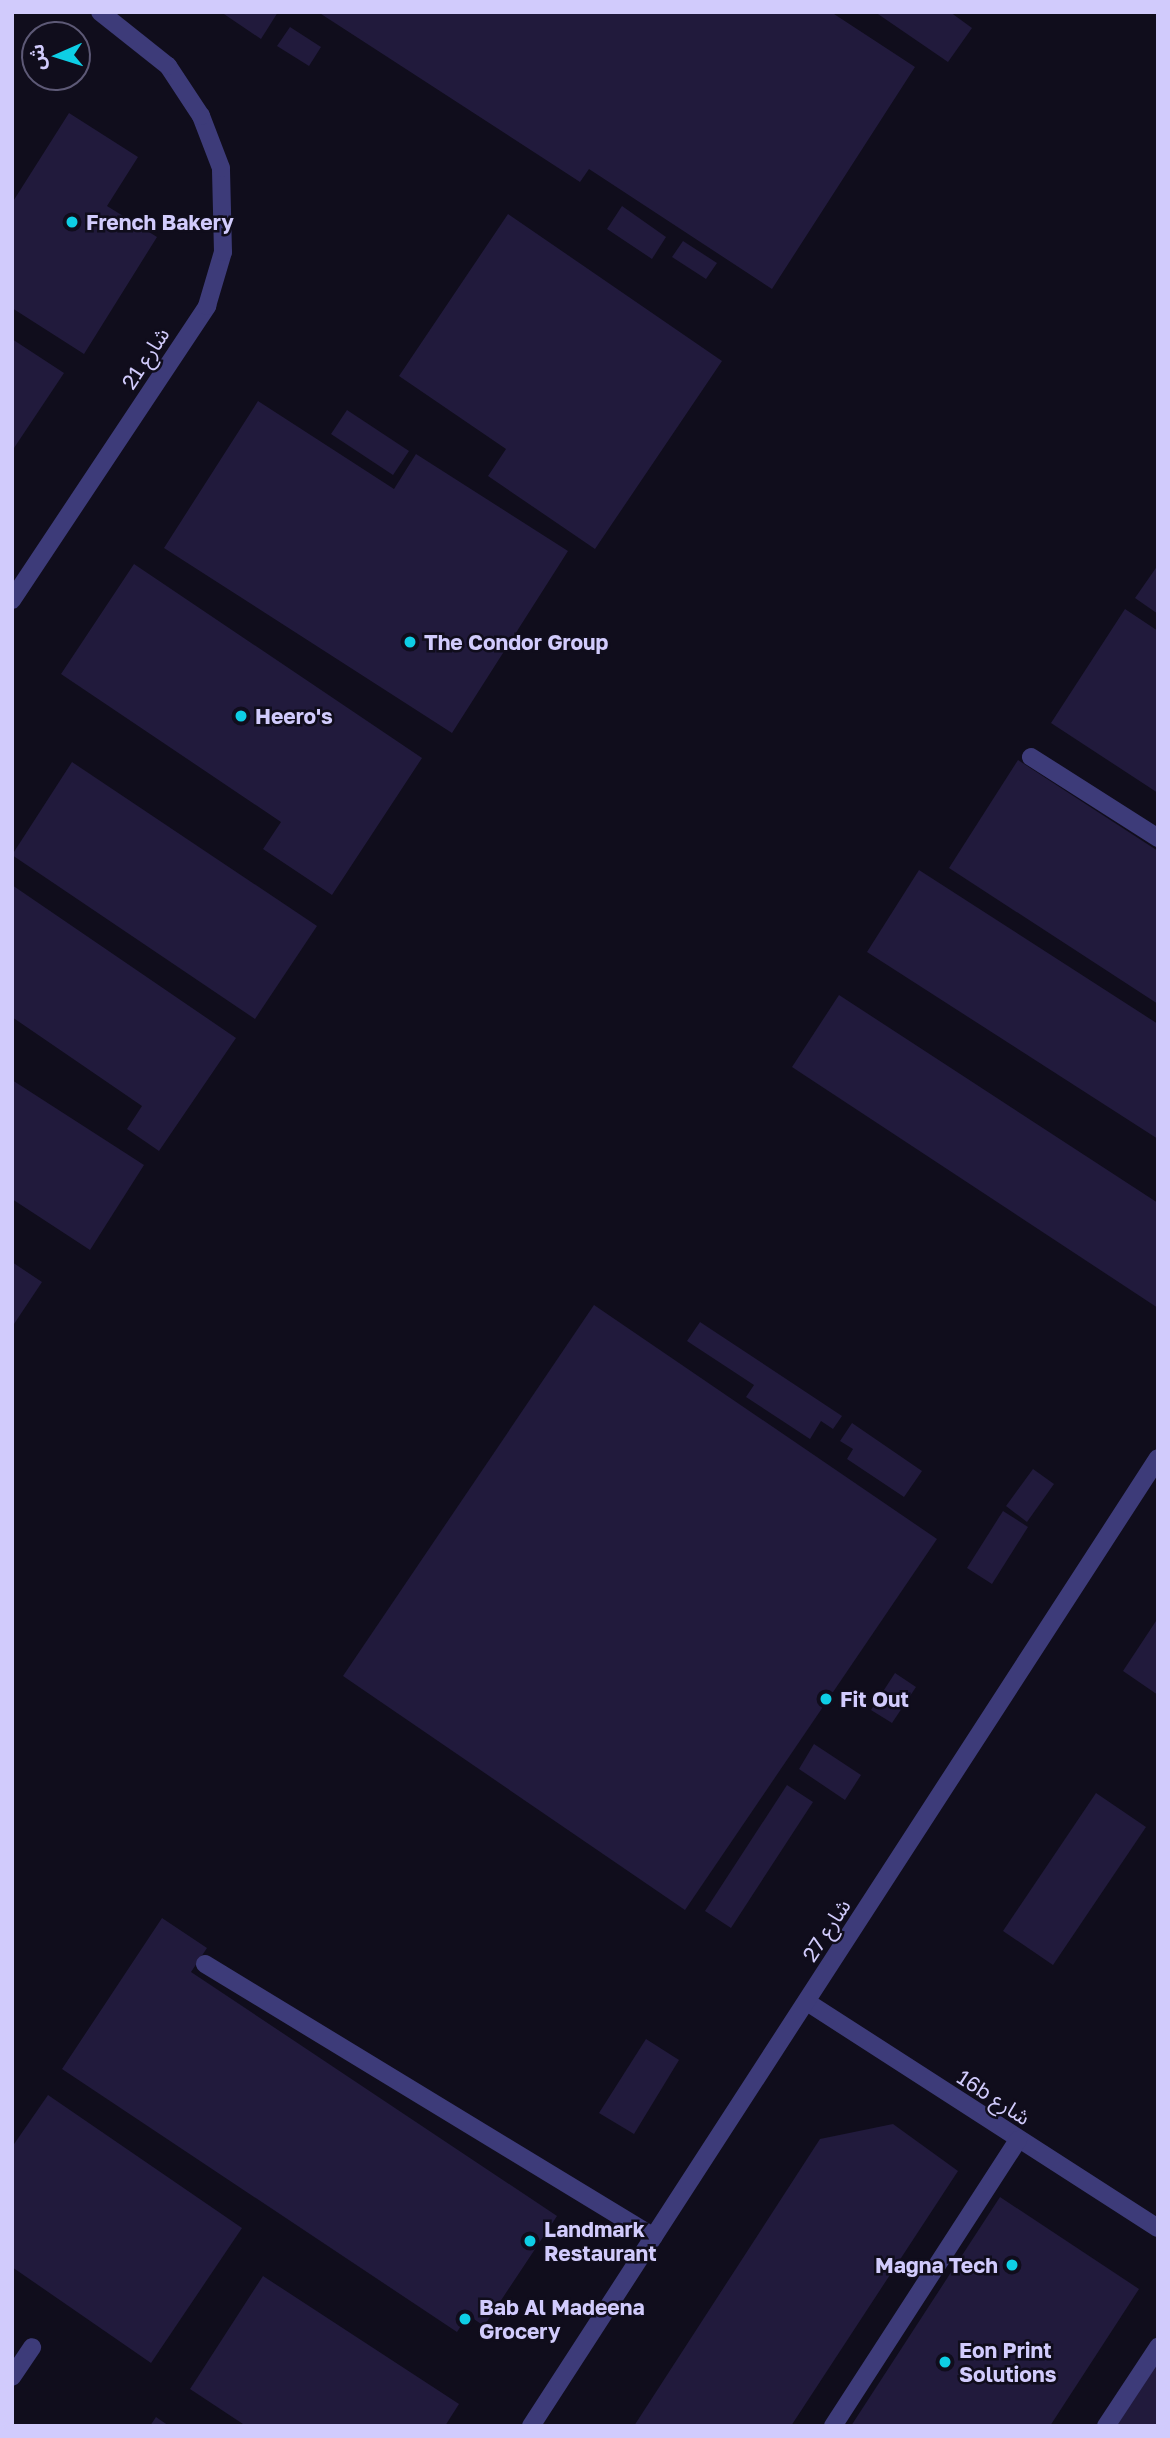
<!DOCTYPE html>
<html>
<head>
<meta charset="utf-8">
<style>
	body { margin:0 }
	#map { position:relative; width:1170px; height:2438px; overflow:hidden; background:#100d1c; font-family:"Golos Text","Noto Sans Arabic",sans-serif }
	div>[style] { position:absolute }
	.building>* { inset:0; background:#211a3c }
	.minor>* { height:18px; margin:-9px; padding:0 9px; transform-origin:9px; border-radius:9px; background:#3d3b79 }
	.dots>* { width:19px; height:19px; translate:-50% -50%; box-sizing:border-box; border:4px solid #100d1c; border-radius:50% }
	span { translate:-50% -50%; white-space:nowrap; text-align:center; line-height:1.15; -webkit-text-stroke:5px #100d1c; paint-order:stroke }
	.poi-label { font-size:21px; color:#d1cbfc; font-weight:700 }
	.left { translate:0 -50%; text-align:left }
	.right { translate:-100% -50%; text-align:right }
	.street-label { font-size:21px; color:#d1cbfc }
	.frame { position:absolute; inset:0; border:14px solid #d1cbfc; pointer-events:none }
	.north { position:absolute; left:21px; top:21px; width:70px; height:70px; box-sizing:border-box; background:#100d1c; border:2px solid #5d5976; border-radius:50%; rotate:267deg; font-size:19px; font-weight:700; line-height:28px; text-align:center; color:#d1cbfc }
	.north::after { content:''; display:block; margin:auto; width:24px; height:32px; background:#0ecee5; clip-path:polygon(50% 0,100% 100%,50% 72%,0 100%) }
</style>
</head>
<body>
<div id="map">
	<div class="building">
		<div style="clip-path:polygon(221px 12px,278px 12px,261px 39px)"></div>
		<div style="clip-path:polygon(318px 12px,831px 12px,915px 67px,772px 289px,589px 169px,580px 182px)"></div>
		<div style="clip-path:polygon(875px 12px,950px 12px,972px 28px,948px 62px)"></div>
		<div style="clip-path:polygon(290px 27px,321px 47px,309px 66px,277px 46px)"></div>
		<div style="clip-path:polygon(69px 113px,138px 157px,107px 206px,157px 237px,84px 354px,12px 308px,12px 203px)"></div>
		<div style="clip-path:polygon(622px 206px,666px 237px,652px 259px,607px 229px)"></div>
		<div style="clip-path:polygon(508px 214px,722px 361px,595px 549px,488px 476px,506px 449px,399px 376px)"></div>
		<div style="clip-path:polygon(683px 241px,717px 263px,706px 279px,672px 257px)"></div>
		<div style="clip-path:polygon(12px 339px,64px 373px,12px 451px)"></div>
		<div style="clip-path:polygon(258px 401px,394px 489px,416px 454px,568px 551px,452px 733px,164px 548px)"></div>
		<div style="clip-path:polygon(347px 410px,409px 451px,393px 475px,331px 434px)"></div>
		<div style="clip-path:polygon(134px 564px,422px 758px,332px 895px,263px 849px,281px 822px,61px 674px)"></div>
		<div style="clip-path:polygon(1158px 565px,1158px 614px,1135px 598px)"></div>
		<div style="clip-path:polygon(1125px 609px,1158px 631px,1158px 793px,1051px 723px)"></div>
		<div style="clip-path:polygon(1018px 760px,1158px 851px,1158px 1004px,949px 868px)"></div>
		<div style="clip-path:polygon(72px 762px,317px 926px,255px 1019px,12px 855px)"></div>
		<div style="clip-path:polygon(919px 870px,1158px 1024px,1158px 1139px,867px 952px)"></div>
		<div style="clip-path:polygon(12px 885px,236px 1038px,159px 1151px,127px 1129px,142px 1106px,12px 1017px)"></div>
		<div style="clip-path:polygon(839px 995px,1158px 1203px,1158px 1308px,792px 1067px)"></div>
		<div style="clip-path:polygon(12px 1080px,144px 1165px,90px 1250px,12px 1199px)"></div>
		<div style="clip-path:polygon(12px 1262px,42px 1282px,12px 1327px)"></div>
		<div style="clip-path:polygon(594px 1305px,937px 1539px,685px 1910px,343px 1676px)"></div>
		<div style="clip-path:polygon(700px 1322px,842px 1416px,833px 1429px,821px 1421px,810px 1439px,746px 1397px,754px 1385px,687px 1341px)"></div>
		<div style="clip-path:polygon(852px 1423px,922px 1471px,904px 1497px,847px 1459px,853px 1449px,840px 1441px)"></div>
		<div style="clip-path:polygon(1033px 1469px,1054px 1484px,1027px 1522px,1006px 1506px)"></div>
		<div style="clip-path:polygon(1003px 1511px,1028px 1527px,992px 1584px,967px 1568px)"></div>
		<div style="clip-path:polygon(1158px 1618px,1158px 1695px,1123px 1671px)"></div>
		<div style="clip-path:polygon(895px 1673px,916px 1687px,892px 1723px,871px 1710px)"></div>
		<div style="clip-path:polygon(814px 1744px,861px 1775px,845px 1800px,799px 1769px)"></div>
		<div style="clip-path:polygon(787px 1785px,813px 1802px,731px 1928px,705px 1911px)"></div>
		<div style="clip-path:polygon(1096px 1793px,1146px 1827px,1053px 1965px,1003px 1931px)"></div>
		<div style="clip-path:polygon(162px 1918px,207px 1948px,191px 1972px,557px 2216px,484px 2326px,468px 2315px,457px 2332px,62px 2069px)"></div>
		<div style="clip-path:polygon(646px 2039px,679px 2060px,634px 2134px,599px 2113px)"></div>
		<div style="clip-path:polygon(48px 2095px,242px 2228px,151px 2363px,12px 2267px,12px 2147px)"></div>
		<div style="clip-path:polygon(893px 2124px,958px 2171px,791px 2426px,634px 2426px,820px 2139px)"></div>
		<div style="clip-path:polygon(1000px 2197px,1139px 2289px,1050px 2426px,851px 2426px)"></div>
		<div style="clip-path:polygon(263px 2276px,459px 2404px,445px 2426px,246px 2426px,190px 2389px)"></div>
		<div style="clip-path:polygon(1158px 2354px,1158px 2426px,1111px 2426px)"></div>
		<div style="clip-path:polygon(156px 2417px,169px 2426px,150px 2426px)"></div>
	</div>
	<div class="minor">
		<div style="left:12px;top:600px;width:353px;rotate:-56.4deg"></div>
		<div style="left:207px;top:306px;width:56px;rotate:-73.5deg"></div>
		<div style="left:223px;top:252px;width:84px;rotate:-91.4deg"></div>
		<div style="left:221px;top:168px;width:56px;rotate:-111deg"></div>
		<div style="left:201px;top:116px;width:60px;rotate:-123.4deg"></div>
		<div style="left:168px;top:66px;width:87px;rotate:-141.5deg"></div>
		<div style="left:1031px;top:757px;width:151px;rotate:32.5deg"></div>
		<div style="left:205px;top:1964px;width:525px;rotate:31.3deg"></div>
		<div style="left:807px;top:2002px;width:417px;rotate:32.8deg"></div>
		<div style="left:12px;top:2377px;width:36px;rotate:-56deg"></div>
		<div style="left:531px;top:2426px;width:1153px;rotate:-57.07deg"></div>
		<div style="left:833px;top:2426px;width:341px;rotate:-57.1deg"></div>
		<div style="left:1106px;top:2426px;width:95px;rotate:-56.6deg"></div>
	</div>
	<div class="dots">
		<div style="left:72px;top:222px;background:#0ecee5"></div>
		<div style="left:410px;top:642px;background:#0ecee5"></div>
		<div style="left:241px;top:716px;background:#0ecee5"></div>
		<div style="left:826px;top:1699px;background:#0ecee5"></div>
		<div style="left:530px;top:2241px;background:#0ecee5"></div>
		<div style="left:1012px;top:2265px;background:#0ecee5"></div>
		<div style="left:465px;top:2319px;background:#0ecee5"></div>
		<div style="left:945px;top:2362px;background:#0ecee5"></div>
	</div>
	<div class="poi-label">
		<span class="left" style="left:86px;top:222px">French Bakery</span>
		<span class="left" style="left:424px;top:642px">The Condor Group</span>
		<span class="left" style="left:255px;top:716px">Heero's</span>
		<span class="left" style="left:840px;top:1699px">Fit Out</span>
		<span class="left" style="left:544px;top:2241px">Landmark<br>Restaurant</span>
		<span class="right" style="left:998px;top:2265px">Magna Tech</span>
		<span class="left" style="left:479px;top:2319px">Bab Al Madeena<br>Grocery</span>
		<span class="left" style="left:959px;top:2362px">Eon Print<br>Solutions</span>
	</div>
	<div class="street-label">
		<span style="left:145px;top:358px;rotate:-57deg">شارع 21</span>
		<span style="left:826px;top:1930px;rotate:-57deg">شارع 27</span>
		<span style="left:994px;top:2097px;rotate:33deg">16b شارع</span>
	</div>
	<div class="frame"></div>
	<div class="north">ش</div>
</div>
</body>
</html>
